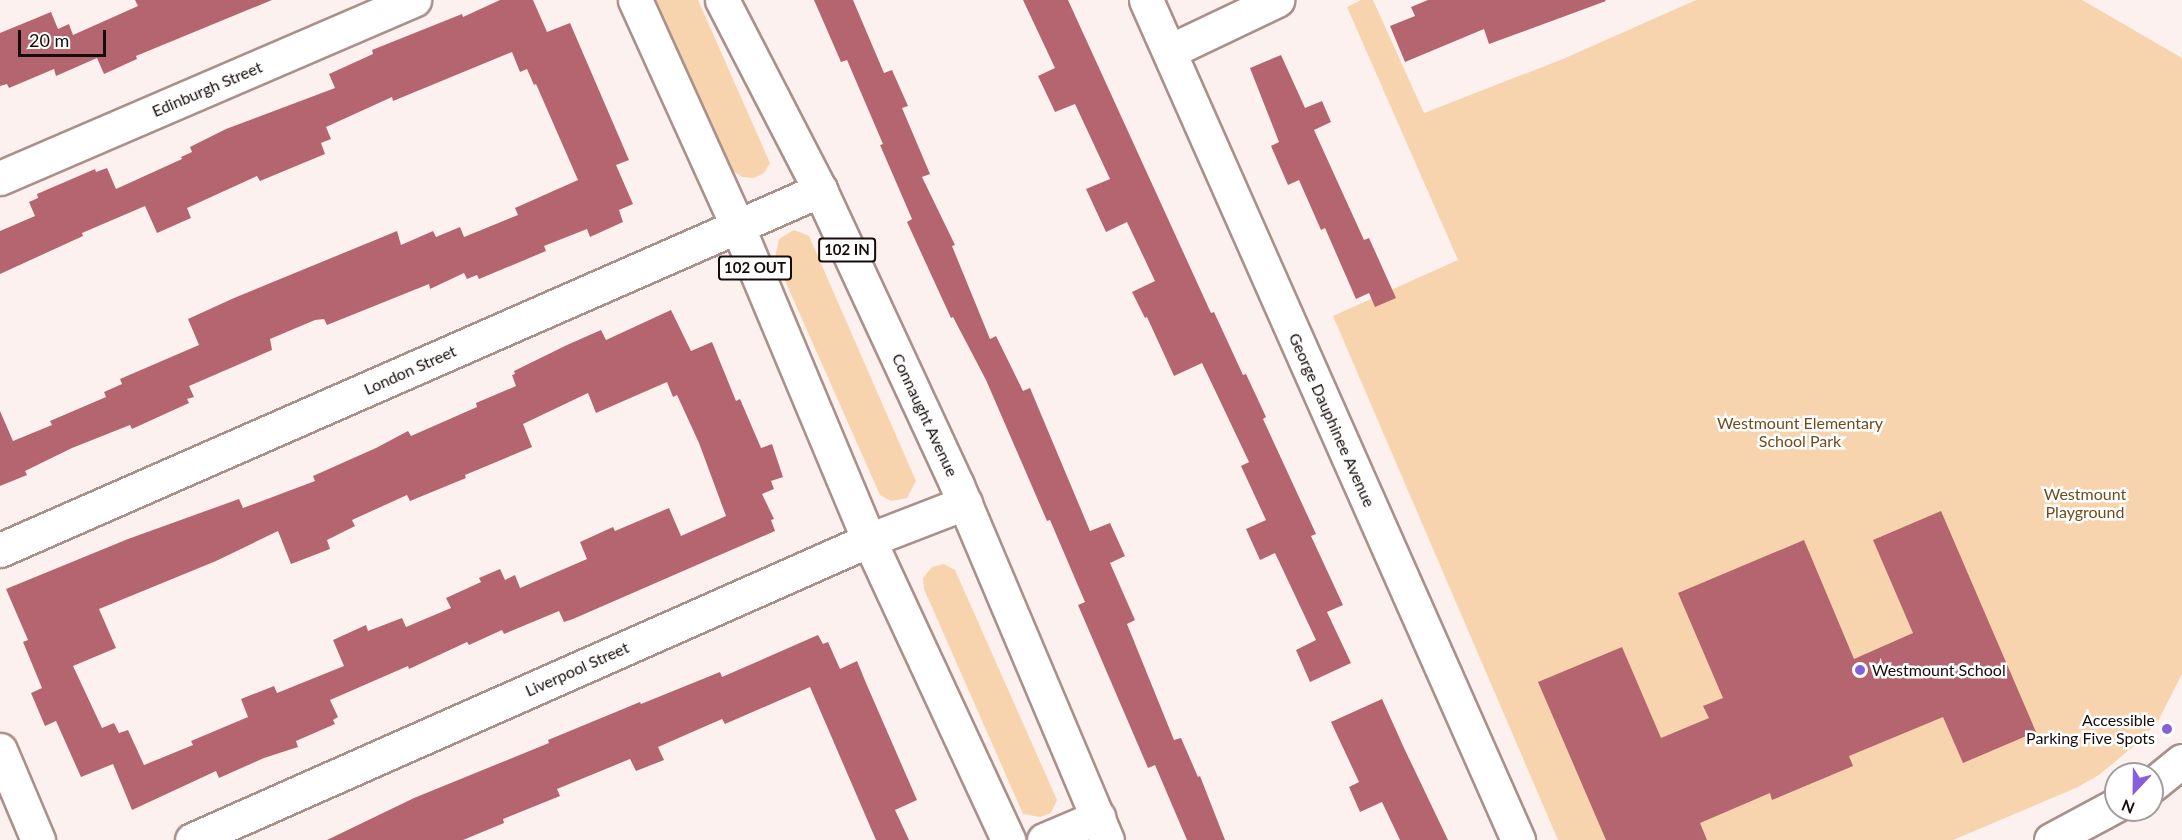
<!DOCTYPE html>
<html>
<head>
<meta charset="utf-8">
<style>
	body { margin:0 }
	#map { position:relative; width:2182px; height:840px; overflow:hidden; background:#fdf1ef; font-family:Lato,sans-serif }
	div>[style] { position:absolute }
	.green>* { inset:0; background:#f7d4ad }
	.building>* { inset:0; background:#b5656f }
	.roads { filter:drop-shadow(2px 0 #aa908a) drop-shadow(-2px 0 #aa908a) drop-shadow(0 2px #aa908a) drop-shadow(0 -2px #aa908a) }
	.minor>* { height:33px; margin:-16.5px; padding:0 16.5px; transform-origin:16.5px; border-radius:16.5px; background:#fff }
	.major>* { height:33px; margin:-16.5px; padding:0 16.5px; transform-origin:16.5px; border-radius:16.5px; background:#fff }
	.dots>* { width:16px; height:16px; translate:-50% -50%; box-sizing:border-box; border:3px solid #fff; border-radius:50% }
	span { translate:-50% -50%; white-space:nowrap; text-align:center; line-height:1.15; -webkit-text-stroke:5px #fff; paint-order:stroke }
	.shield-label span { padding:2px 4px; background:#fff; border:2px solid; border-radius:4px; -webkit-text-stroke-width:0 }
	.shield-label { font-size:15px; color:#160d0b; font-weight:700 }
	.street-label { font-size:16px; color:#160d0b }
	.park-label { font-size:16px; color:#704c1c }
	.poi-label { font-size:16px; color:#160d0b }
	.left { translate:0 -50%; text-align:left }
	.right { translate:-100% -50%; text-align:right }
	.north { position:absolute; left:2104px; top:762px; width:60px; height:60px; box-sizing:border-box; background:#fff; border:2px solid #a29e9d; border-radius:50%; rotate:202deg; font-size:16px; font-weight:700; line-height:24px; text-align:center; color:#160d0b }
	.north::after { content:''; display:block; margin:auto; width:21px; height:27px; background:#875fd9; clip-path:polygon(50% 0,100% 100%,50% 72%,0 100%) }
	.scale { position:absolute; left:18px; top:30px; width:88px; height:27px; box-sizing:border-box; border:3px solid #160d0b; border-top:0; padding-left:8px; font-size:18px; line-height:21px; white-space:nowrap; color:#160d0b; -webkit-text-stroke:4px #fff; paint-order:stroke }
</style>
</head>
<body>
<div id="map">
	<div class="green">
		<div style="clip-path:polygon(656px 0,698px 0,770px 163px,764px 173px,754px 178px,742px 177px,733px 171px)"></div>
		<div style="clip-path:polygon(1361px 0,1373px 0,1424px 113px,1563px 59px,1696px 0,2082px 0,2182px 58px,2182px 674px,2158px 721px,2140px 741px,2099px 775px,2076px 788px,1953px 840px,1558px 840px,1333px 316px,1458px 260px,1347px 7px)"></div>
		<div style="clip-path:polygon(794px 230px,809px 236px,916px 481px,907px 498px,891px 501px,880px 495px,775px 258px,779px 239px)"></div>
		<div style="clip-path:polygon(944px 564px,955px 570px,1057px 800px,1051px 813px,1040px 817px,1023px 814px,924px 589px,923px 578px,932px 567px)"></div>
	</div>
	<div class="building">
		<div style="clip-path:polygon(135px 0,272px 0,136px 56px,137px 59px,104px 74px,97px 58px,56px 76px,54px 69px,9px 88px,7px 84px,0 86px,0 33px,51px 12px,58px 29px,69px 24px,73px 35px,138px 6px)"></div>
		<div style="clip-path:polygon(500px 0,533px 0,547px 32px,570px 23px,629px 160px,616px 165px,633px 204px,619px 210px,623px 222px,590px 237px,587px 229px,544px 246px,546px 251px,479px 279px,477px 275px,467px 279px,464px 273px,430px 289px,429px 284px,327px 325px,324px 319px,315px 320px,270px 339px,272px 350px,189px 386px,194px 397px,187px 399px,189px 403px,132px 429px,130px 425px,72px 448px,25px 471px,27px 475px,0 486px,0 411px,13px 441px,52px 425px,50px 421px,106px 397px,104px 392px,122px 384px,120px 379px,199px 345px,188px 319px,234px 298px,397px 231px,401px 245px,433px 231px,436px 237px,460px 227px,464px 237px,518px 215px,515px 208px,578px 180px,536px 84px,534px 85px,527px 69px,520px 72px,512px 52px,393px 101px,392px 97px,326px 127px,331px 139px,321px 143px,325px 154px,260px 181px,257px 176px,187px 208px,191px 218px,157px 233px,145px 206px,82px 233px,83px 236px,0 274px,0 231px,35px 216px,29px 202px,38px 198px,37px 194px,95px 169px,96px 172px,107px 168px,116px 189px,182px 159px,181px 157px,192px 152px,190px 147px,226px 129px,335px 88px,329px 74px,373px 54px,372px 50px,462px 14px,463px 17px)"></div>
		<div style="clip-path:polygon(814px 0,853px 0,884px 73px,892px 70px,908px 106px,902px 108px,930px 174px,922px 177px,955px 245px,952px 246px,990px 339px,996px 336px,1023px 391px,1030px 388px,1090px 531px,1110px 523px,1125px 556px,1110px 563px,1135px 620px,1127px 624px,1174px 740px,1181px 738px,1198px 777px,1200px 776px,1225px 840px,1187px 840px,1155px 765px,1148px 768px,1078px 605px,1085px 602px,1050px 520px,1047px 521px,986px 380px,953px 317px,951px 318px,907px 222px,912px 219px,880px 145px,883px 144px,847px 60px,841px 62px)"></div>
		<div style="clip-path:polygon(1023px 0,1068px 0,1211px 313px,1214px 312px,1243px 375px,1246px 374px,1266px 417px,1263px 419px,1316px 534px,1311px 536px,1343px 605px,1327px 612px,1351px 663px,1310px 682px,1296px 650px,1316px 640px,1275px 553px,1260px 560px,1246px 529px,1266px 520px,1241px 466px,1249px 462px,1202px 363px,1174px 376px,1147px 317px,1145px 318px,1132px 292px,1155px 281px,1127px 222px,1106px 232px,1086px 189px,1110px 179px,1075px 104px,1055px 112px,1038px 76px,1055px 68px)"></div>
		<div style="clip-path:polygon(1428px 0,1605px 0,1606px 1px,1489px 44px,1484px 29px,1405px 62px,1390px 26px,1415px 16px,1411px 7px)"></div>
		<div style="clip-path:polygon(1281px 55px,1305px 108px,1322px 101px,1331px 122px,1314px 130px,1364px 240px,1369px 238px,1396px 298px,1375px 307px,1369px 293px,1356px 299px,1325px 228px,1321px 230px,1299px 180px,1288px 185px,1271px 146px,1279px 142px,1250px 68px)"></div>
		<div style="clip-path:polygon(evenodd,671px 310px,691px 351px,712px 342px,736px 401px,740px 399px,761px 448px,772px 444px,783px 477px,771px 481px,774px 489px,762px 494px,774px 519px,771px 520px,775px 531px,573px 619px,564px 622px,559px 611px,504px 634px,502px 630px,469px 645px,467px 642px,409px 669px,408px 666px,330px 700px,338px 717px,333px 720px,335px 724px,296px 741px,298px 747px,264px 758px,219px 778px,216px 771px,132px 810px,113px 764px,81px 777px,56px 721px,45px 726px,31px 693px,42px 688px,23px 642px,28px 640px,6px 589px,128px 539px,239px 499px,243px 508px,315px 481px,313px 476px,376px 448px,408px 431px,411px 436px,477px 407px,476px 403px,516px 386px,512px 375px,515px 374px,514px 371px,567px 345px,601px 330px,606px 340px,671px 310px,667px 382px,673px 397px,677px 395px,699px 443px,726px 516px,681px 536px,669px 508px,615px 531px,613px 527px,580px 542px,587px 559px,520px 588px,515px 575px,505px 580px,500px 569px,479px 578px,481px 582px,446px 598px,451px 608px,406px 627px,402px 618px,368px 631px,366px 625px,333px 640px,344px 666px,277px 693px,274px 686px,241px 699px,248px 717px,191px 741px,193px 745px,144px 765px,128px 730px,119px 733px,114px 723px,102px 728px,73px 666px,116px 648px,99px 609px,216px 561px,278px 531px,291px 564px,330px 549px,327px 540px,355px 526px,352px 520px,407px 495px,410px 501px,466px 478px,465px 475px,532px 447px,523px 424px,588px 393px,596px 413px,667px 382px)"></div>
		<div style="clip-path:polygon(1941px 511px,2036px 732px,1963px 763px,1943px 717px,1849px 756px,1853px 766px,1772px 800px,1770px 793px,1700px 823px,1707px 840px,1606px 840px,1538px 682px,1622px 647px,1661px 738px,1709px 718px,1703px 706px,1723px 698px,1678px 593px,1804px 540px,1854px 659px,1913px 633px,1873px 540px)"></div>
		<div style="clip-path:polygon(818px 635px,823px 644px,828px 642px,840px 669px,857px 661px,866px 683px,917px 800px,895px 810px,909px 840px,876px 840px,810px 687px,725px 724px,722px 719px,658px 747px,664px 760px,636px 771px,630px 759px,557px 789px,560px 796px,503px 819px,504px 823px,463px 840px,327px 840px,414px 798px,549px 743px,548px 740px,640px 702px,641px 704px,720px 672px,722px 677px)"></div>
		<div style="clip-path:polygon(1382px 699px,1404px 748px,1448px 840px,1400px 840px,1382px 802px,1360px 812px,1349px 787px,1359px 782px,1331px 722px)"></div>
	</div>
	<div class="roads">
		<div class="minor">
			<div style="left:1146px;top:0;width:919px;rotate:66.11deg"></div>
			<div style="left:1170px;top:51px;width:119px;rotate:-25.5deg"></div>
			<div style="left:0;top:178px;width:451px;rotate:-23.3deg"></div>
			<div style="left:0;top:550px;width:896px;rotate:-23.7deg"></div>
			<div style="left:0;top:750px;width:98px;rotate:67.1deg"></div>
			<div style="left:2152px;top:785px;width:38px;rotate:-39deg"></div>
			<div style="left:192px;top:840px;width:740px;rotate:-23.9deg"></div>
			<div style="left:869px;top:540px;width:103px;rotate:-21.1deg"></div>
			<div style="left:1044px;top:840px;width:59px;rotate:-23.1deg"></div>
			<div style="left:2051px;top:840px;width:74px;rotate:-28.3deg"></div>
		</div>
		<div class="major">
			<div style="left:635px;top:0;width:247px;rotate:65.6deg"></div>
			<div style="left:737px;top:225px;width:342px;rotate:67.3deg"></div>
			<div style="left:869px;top:540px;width:331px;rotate:65.1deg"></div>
			<div style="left:722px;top:0;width:214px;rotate:62.7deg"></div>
			<div style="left:820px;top:190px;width:325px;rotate:65.1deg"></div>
			<div style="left:957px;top:485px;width:385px;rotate:67.1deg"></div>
		</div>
	</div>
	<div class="dots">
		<div style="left:1860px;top:670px;background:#875fd9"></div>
		<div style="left:2167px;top:729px;background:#875fd9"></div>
	</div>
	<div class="shield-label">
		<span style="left:847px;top:250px">102 IN</span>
		<span style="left:755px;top:268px">102 OUT</span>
	</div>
	<div class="street-label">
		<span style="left:207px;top:89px;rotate:-23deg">Edinburgh Street</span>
		<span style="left:410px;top:370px;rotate:-24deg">London Street</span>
		<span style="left:925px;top:415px;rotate:65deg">Connaught Avenue</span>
		<span style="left:1332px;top:420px;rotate:66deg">George Dauphinee Avenue</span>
		<span style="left:577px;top:669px;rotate:-24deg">Liverpool Street</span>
	</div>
	<div class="park-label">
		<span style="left:1800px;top:432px">Westmount Elementary<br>School Park</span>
		<span style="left:2085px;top:503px">Westmount<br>Playground</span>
	</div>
	<div class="poi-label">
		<span class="left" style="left:1872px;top:670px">Westmount School</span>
		<span class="right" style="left:2155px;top:729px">Accessible<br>Parking Five Spots</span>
	</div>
	<div class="north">N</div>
	<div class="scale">20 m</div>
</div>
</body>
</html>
